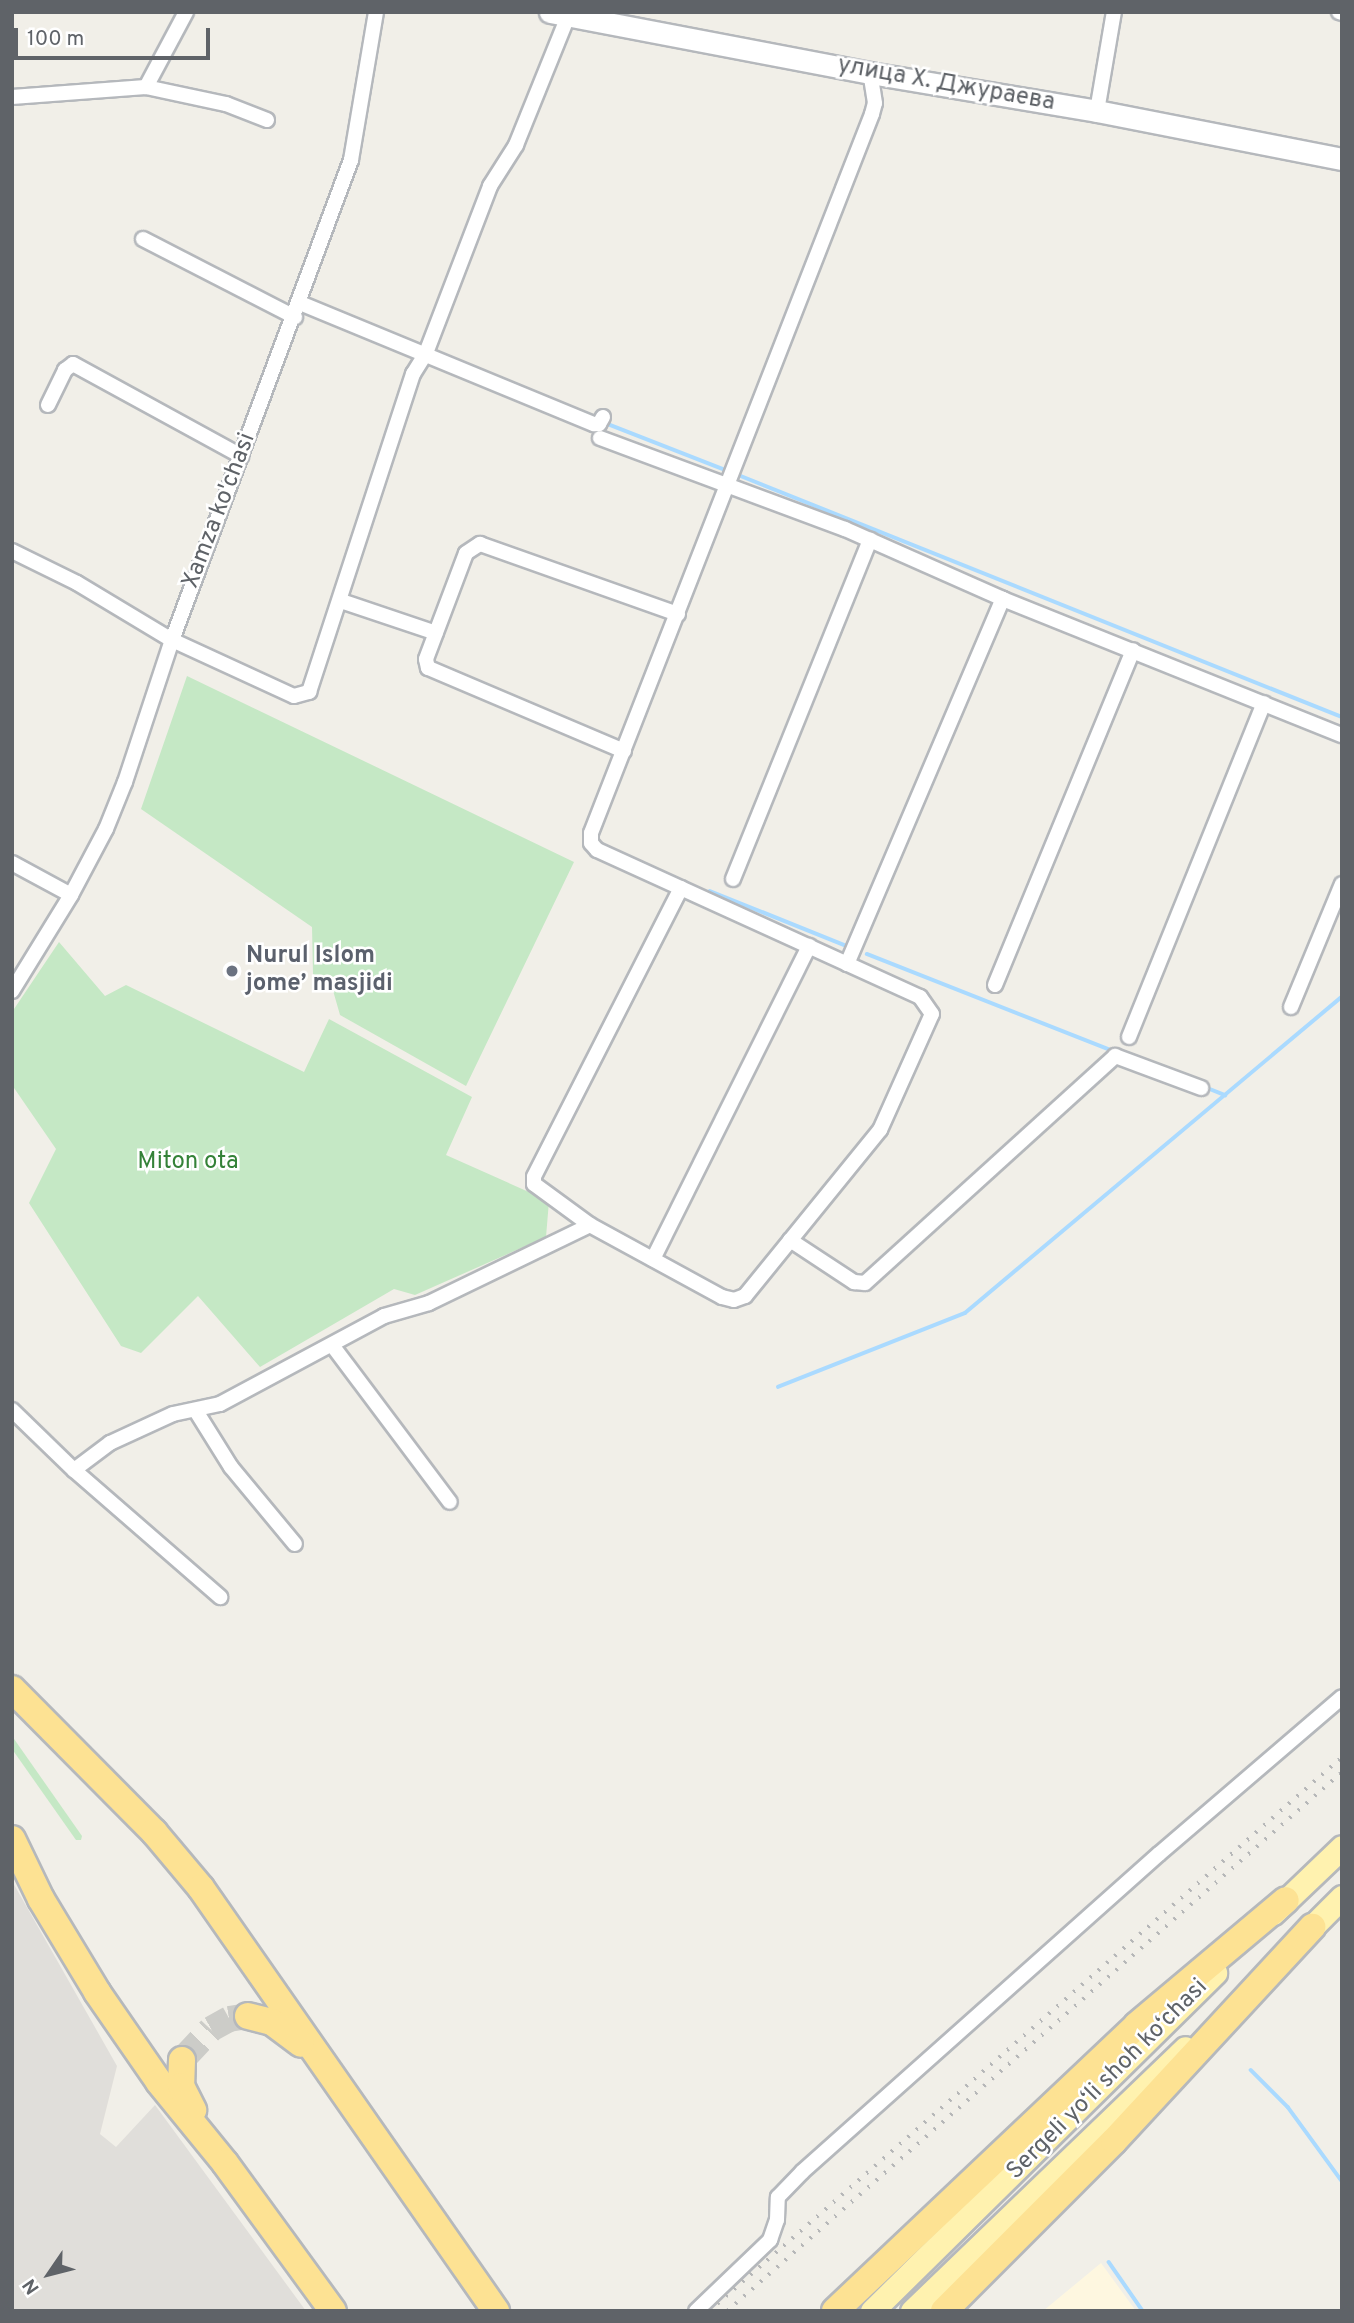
<!DOCTYPE html>
<html>
<head>
<meta charset="utf-8">
<style>
	body { margin:0 }
	#map { position:relative; width:1354px; height:2323px; overflow:hidden; background:#f1efe8; font-family:Overpass,sans-serif }
	div>[style] { position:absolute }
	.commercial>* { inset:0; background:#fef7e0 }
	.industrial>* { inset:0; background:#e0deda }
	.green>* { inset:0; background:#c5e8c5 }
	.stream>* { height:3.5px; margin:-1.75px; padding:0 1.75px; transform-origin:1.75px; border-radius:1.75px; background:#aadaff }
	.highway-tunnel>* { height:26px; margin-top:-13px; transform-origin:0; background:repeating-linear-gradient(90deg,#ccccc8 0 26px,transparent 0 39px) }
	.roads { filter:drop-shadow(2px 0 #b5b8bc) drop-shadow(-2px 0 #b5b8bc) drop-shadow(0 2px #b5b8bc) drop-shadow(0 -2px #b5b8bc) }
	.street>* { height:14px; margin:-7px; padding:0 7px; transform-origin:7px; border-radius:7px; background:#fff }
	.secondary>* { height:21px; margin:-10.5px; padding:0 10.5px; transform-origin:10.5px; border-radius:10.5px; background:#fff }
	.primary>* { height:23px; margin:-11.5px; padding:0 11.5px; transform-origin:11.5px; border-radius:11.5px; background:#fff2af }
	.highway>* { height:26px; margin:-13px; padding:0 13px; transform-origin:13px; border-radius:13px; background:#fde293 }
	.rail>* { height:3.5px; margin-top:-1.75px; transform-origin:0; background:repeating-linear-gradient(90deg,#b6b7b8 0 2px,transparent 0 11px) }
	.dots>* { width:19px; height:19px; translate:-50% -50%; box-sizing:border-box; border:4px solid #fff; border-radius:50% }
	span { translate:-50% -50%; white-space:nowrap; text-align:center; line-height:1.15; -webkit-text-stroke:5px #fff; paint-order:stroke }
	.street-label { font-size:24px; color:#5f6368 }
	.worship-label { font-size:24px; color:#5b616d; font-weight:700 }
	.left { translate:0 -50%; text-align:left }
	.park-label { font-size:24px; color:#348238 }
	.frame { position:absolute; inset:0; border:14px solid #5f6368; pointer-events:none }
	.north { position:absolute; left:14px; top:2239px; width:70px; height:70px; -webkit-text-stroke:5px #fff; paint-order:stroke; rotate:235deg; font-size:19px; font-weight:700; line-height:28px; text-align:center; color:#5f6368 }
	.north::after { content:''; display:block; margin:auto; width:24px; height:32px; background:#5f6368; clip-path:polygon(50% 0,100% 100%,50% 72%,0 100%) }
	.scale { position:absolute; left:14px; top:28px; width:196px; height:32px; box-sizing:border-box; border:4px solid #5f6368; border-top:0; padding-left:9px; font-size:21px; line-height:24px; white-space:nowrap; color:#5f6368; -webkit-text-stroke:5px #fff; paint-order:stroke }
</style>
</head>
<body>
<div id="map">
	<div class="commercial">
		<div style="clip-path:polygon(1101px 2263px,1136px 2311px,1043px 2311px)"></div>
	</div>
	<div class="industrial">
		<div style="clip-path:polygon(12px 1881px,117px 2066px,100px 2134px,116px 2147px,155px 2105px,306px 2311px,12px 2311px)"></div>
	</div>
	<div class="green">
		<div style="clip-path:polygon(187px 676px,574px 862px,466px 1086px,340px 1015px,332px 987px,313px 974px,312px 927px,141px 809px)"></div>
		<div style="clip-path:polygon(59px 942px,105px 996px,126px 985px,304px 1072px,329px 1019px,472px 1097px,446px 1155px,549px 1201px,546px 1237px,415px 1295px,394px 1289px,260px 1367px,198px 1296px,141px 1353px,121px 1346px,29px 1203px,56px 1149px,12px 1085px,12px 1012px)"></div>
		<div style="clip-path:polygon(12px 1736px,82px 1836px,81px 1840px,76px 1840px,12px 1749px)"></div>
	</div>
	<div class="stream">
		<div style="left:605px;top:423px;width:132px;rotate:21.3deg"></div>
		<div style="left:736px;top:474px;width:653px;rotate:21.85deg"></div>
		<div style="left:710px;top:891px;width:148px;rotate:21.9deg"></div>
		<div style="left:867px;top:954px;width:268px;rotate:21.5deg"></div>
		<div style="left:1205px;top:1087px;width:22px;rotate:22deg"></div>
		<div style="left:778px;top:1387px;width:201px;rotate:-21.6deg"></div>
		<div style="left:965px;top:1313px;width:492px;rotate:-40deg"></div>
		<div style="left:1251px;top:2070px;width:52px;rotate:45deg"></div>
		<div style="left:1288px;top:2107px;width:92px;rotate:53.9deg"></div>
		<div style="left:1109px;top:2262px;width:60px;rotate:55.2deg"></div>
	</div>
	<div class="highway-tunnel">
		<div style="left:182px;top:2060px;width:42px;rotate:-46.9deg"></div>
		<div style="left:211px;top:2029px;width:21px;rotate:-29deg"></div>
		<div style="left:229px;top:2019px;width:19px;rotate:-9deg"></div>
	</div>
	<div class="roads">
		<div class="street">
			<div style="left:1339px;top:12px;width:3px;rotate:18deg"></div>
			<div style="left:146px;top:87px;width:85px;rotate:-61.9deg"></div>
			<div style="left:12px;top:97px;width:134px;rotate:-4.3deg"></div>
			<div style="left:146px;top:87px;width:82px;rotate:12deg"></div>
			<div style="left:226px;top:104px;width:44px;rotate:21.3deg"></div>
			<div style="left:1097px;top:111px;width:100px;rotate:-80.3deg"></div>
			<div style="left:143px;top:239px;width:171px;rotate:27.2deg"></div>
			<div style="left:300px;top:303px;width:318px;rotate:22.4deg"></div>
			<div style="left:594px;top:424px;width:5px"></div>
			<div style="left:599px;top:424px;width:8px;rotate:-60deg"></div>
			<div style="left:48px;top:405px;width:39px;rotate:-64deg"></div>
			<div style="left:65px;top:370px;width:10px;rotate:-37deg"></div>
			<div style="left:73px;top:364px;width:192px;rotate:28.7deg"></div>
			<div style="left:600px;top:438px;width:261px;rotate:20.4deg"></div>
			<div style="left:845px;top:529px;width:173px;rotate:23.9deg"></div>
			<div style="left:1003px;top:599px;width:365px;rotate:21.9deg"></div>
			<div style="left:12px;top:551px;width:72px;rotate:26.2deg"></div>
			<div style="left:77px;top:583px;width:111px;rotate:31deg"></div>
			<div style="left:172px;top:640px;width:134px;rotate:24.7deg"></div>
			<div style="left:294px;top:696px;width:16px;rotate:-15deg"></div>
			<div style="left:309px;top:692px;width:335px;rotate:-71.9deg"></div>
			<div style="left:413px;top:374px;width:25px;rotate:-58deg"></div>
			<div style="left:426px;top:353px;width:179px;rotate:-69deg"></div>
			<div style="left:490px;top:186px;width:49px;rotate:-57.6deg"></div>
			<div style="left:516px;top:145px;width:139px;rotate:-68deg"></div>
			<div style="left:341px;top:601px;width:100px;rotate:18.6deg"></div>
			<div style="left:624px;top:751px;width:213px;rotate:-157deg"></div>
			<div style="left:428px;top:668px;width:9px;rotate:-103deg"></div>
			<div style="left:426px;top:659px;width:113px;rotate:-69.3deg"></div>
			<div style="left:466px;top:553px;width:17px;rotate:-33deg"></div>
			<div style="left:480px;top:544px;width:210px;rotate:19.5deg"></div>
			<div style="left:12px;top:863px;width:67px;rotate:28.5deg"></div>
			<div style="left:733px;top:879px;width:366px;rotate:-68deg"></div>
			<div style="left:681px;top:888px;width:324px;rotate:117deg"></div>
			<div style="left:534px;top:1177px;width:7px;rotate:90deg"></div>
			<div style="left:534px;top:1184px;width:69px;rotate:36.2deg"></div>
			<div style="left:590px;top:1225px;width:150px;rotate:28.6deg"></div>
			<div style="left:722px;top:1297px;width:12px;rotate:14deg"></div>
			<div style="left:734px;top:1300px;width:12px;rotate:-20deg"></div>
			<div style="left:745px;top:1296px;width:214px;rotate:-50.9deg"></div>
			<div style="left:880px;top:1130px;width:127px;rotate:-65.9deg"></div>
			<div style="left:932px;top:1014px;width:21px;rotate:-125deg"></div>
			<div style="left:920px;top:997px;width:355px;rotate:-155.5deg"></div>
			<div style="left:597px;top:850px;width:9px;rotate:-131deg"></div>
			<div style="left:591px;top:843px;width:10px;rotate:-90deg"></div>
			<div style="left:591px;top:833px;width:772px;rotate:-68.65deg"></div>
			<div style="left:872px;top:114px;width:11px;rotate:-75deg"></div>
			<div style="left:875px;top:103px;width:30px;rotate:-99deg"></div>
			<div style="left:847px;top:964px;width:397px;rotate:-66.9deg"></div>
			<div style="left:995px;top:985px;width:362px;rotate:-67.6deg"></div>
			<div style="left:12px;top:991px;width:113px;rotate:-58.4deg"></div>
			<div style="left:71px;top:895px;width:75px;rotate:-62.1deg"></div>
			<div style="left:106px;top:829px;width:51px;rotate:-68deg"></div>
			<div style="left:125px;top:782px;width:150px;rotate:-71.7deg"></div>
			<div style="left:172px;top:640px;width:512px;rotate:-69.55deg"></div>
			<div style="left:351px;top:160px;width:150px;rotate:-80.4deg"></div>
			<div style="left:1291px;top:1007px;width:133px;rotate:-67.5deg"></div>
			<div style="left:1129px;top:1037px;width:360px;rotate:-68deg"></div>
			<div style="left:790px;top:1240px;width:77px;rotate:33.3deg"></div>
			<div style="left:854px;top:1282px;width:11px;rotate:5deg"></div>
			<div style="left:865px;top:1283px;width:338px;rotate:-42.2deg"></div>
			<div style="left:1115px;top:1056px;width:92px;rotate:20.4deg"></div>
			<div style="left:653px;top:1259px;width:350px;rotate:-63.5deg"></div>
			<div style="left:332px;top:1345px;width:196px;rotate:53.1deg"></div>
			<div style="left:12px;top:1410px;width:86px;rotate:44.1deg"></div>
			<div style="left:74px;top:1470px;width:194px;rotate:41deg"></div>
			<div style="left:196px;top:1411px;width:66px;rotate:58deg"></div>
			<div style="left:231px;top:1467px;width:100px;rotate:50.3deg"></div>
			<div style="left:74px;top:1470px;width:45px;rotate:-36.9deg"></div>
			<div style="left:110px;top:1443px;width:69px;rotate:-24.7deg"></div>
			<div style="left:173px;top:1414px;width:48px;rotate:-12deg"></div>
			<div style="left:220px;top:1404px;width:186px;rotate:-28.2deg"></div>
			<div style="left:384px;top:1316px;width:47px;rotate:-16.1deg"></div>
			<div style="left:429px;top:1303px;width:179px;rotate:-25.8deg"></div>
			<div style="left:696px;top:2311px;width:103px;rotate:-43.8deg"></div>
			<div style="left:770px;top:2240px;width:21px;rotate:-71deg"></div>
			<div style="left:777px;top:2220px;width:23px;rotate:-88deg"></div>
			<div style="left:778px;top:2197px;width:35px;rotate:-46deg"></div>
			<div style="left:802px;top:2172px;width:478px;rotate:-41.7deg"></div>
			<div style="left:1159px;top:1854px;width:241px;rotate:-40.6deg"></div>
		</div>
		<div class="secondary">
			<div style="left:550px;top:12px;width:326px;rotate:10.8deg"></div>
			<div style="left:870px;top:73px;width:230px;rotate:9.5deg"></div>
			<div style="left:1097px;top:111px;width:250px;rotate:11.1deg"></div>
		</div>
		<div class="primary">
			<div style="left:1273px;top:1913px;width:95px;rotate:-43.7deg"></div>
			<div style="left:1301px;top:1938px;width:58px;rotate:-45deg"></div>
			<div style="left:872px;top:2311px;width:482px;rotate:-44.6deg"></div>
			<div style="left:912px;top:2311px;width:379px;rotate:-43.9deg"></div>
		</div>
		<div class="highway">
			<div style="left:12px;top:1689px;width:202px;rotate:45.2deg"></div>
			<div style="left:154px;top:1832px;width:73px;rotate:50deg"></div>
			<div style="left:201px;top:1888px;width:516px;rotate:55.11deg"></div>
			<div style="left:12px;top:1839px;width:67px;rotate:64.2deg"></div>
			<div style="left:41px;top:1899px;width:109px;rotate:58.9deg"></div>
			<div style="left:97px;top:1992px;width:109px;rotate:55.4deg"></div>
			<div style="left:159px;top:2082px;width:104px;rotate:50.8deg"></div>
			<div style="left:225px;top:2163px;width:183px;rotate:53.9deg"></div>
			<div style="left:248px;top:2016px;width:25px;rotate:14deg"></div>
			<div style="left:272px;top:2022px;width:36px;rotate:37deg"></div>
			<div style="left:182px;top:2060px;width:26px;rotate:92deg"></div>
			<div style="left:181px;top:2086px;width:27px;rotate:63deg"></div>
			<div style="left:835px;top:2311px;width:416px;rotate:-43.4deg"></div>
			<div style="left:1137px;top:2025px;width:194px;rotate:-40deg"></div>
			<div style="left:944px;top:2311px;width:240px;rotate:-45deg"></div>
			<div style="left:1114px;top:2141px;width:292px;rotate:-47.2deg"></div>
		</div>
	</div>
	<div class="rail">
		<div style="left:709px;top:2311px;width:841px;rotate:-41.19deg"></div>
		<div style="left:727px;top:2311px;width:818px;rotate:-41.23deg"></div>
	</div>
	<div class="dots">
		<div style="left:232px;top:971px;background:#6b7280"></div>
	</div>
	<div class="street-label">
		<span style="left:946px;top:85px;rotate:10deg">улица Х. Джураева</span>
		<span style="left:220px;top:511px;rotate:-69deg">Xamza ko'chasi</span>
		<span style="left:1108px;top:2080px;rotate:-45deg">Sergeli yo‘li shoh ko‘chasi</span>
	</div>
	<div class="worship-label">
		<span class="left" style="left:246px;top:971px">Nurul Islom<br>jome’ masjidi</span>
	</div>
	<div class="park-label">
		<span style="left:188px;top:1163px">Miton ota</span>
	</div>
	<div class="frame"></div>
	<div class="north">N</div>
	<div class="scale">100 m</div>
</div>
</body>
</html>
